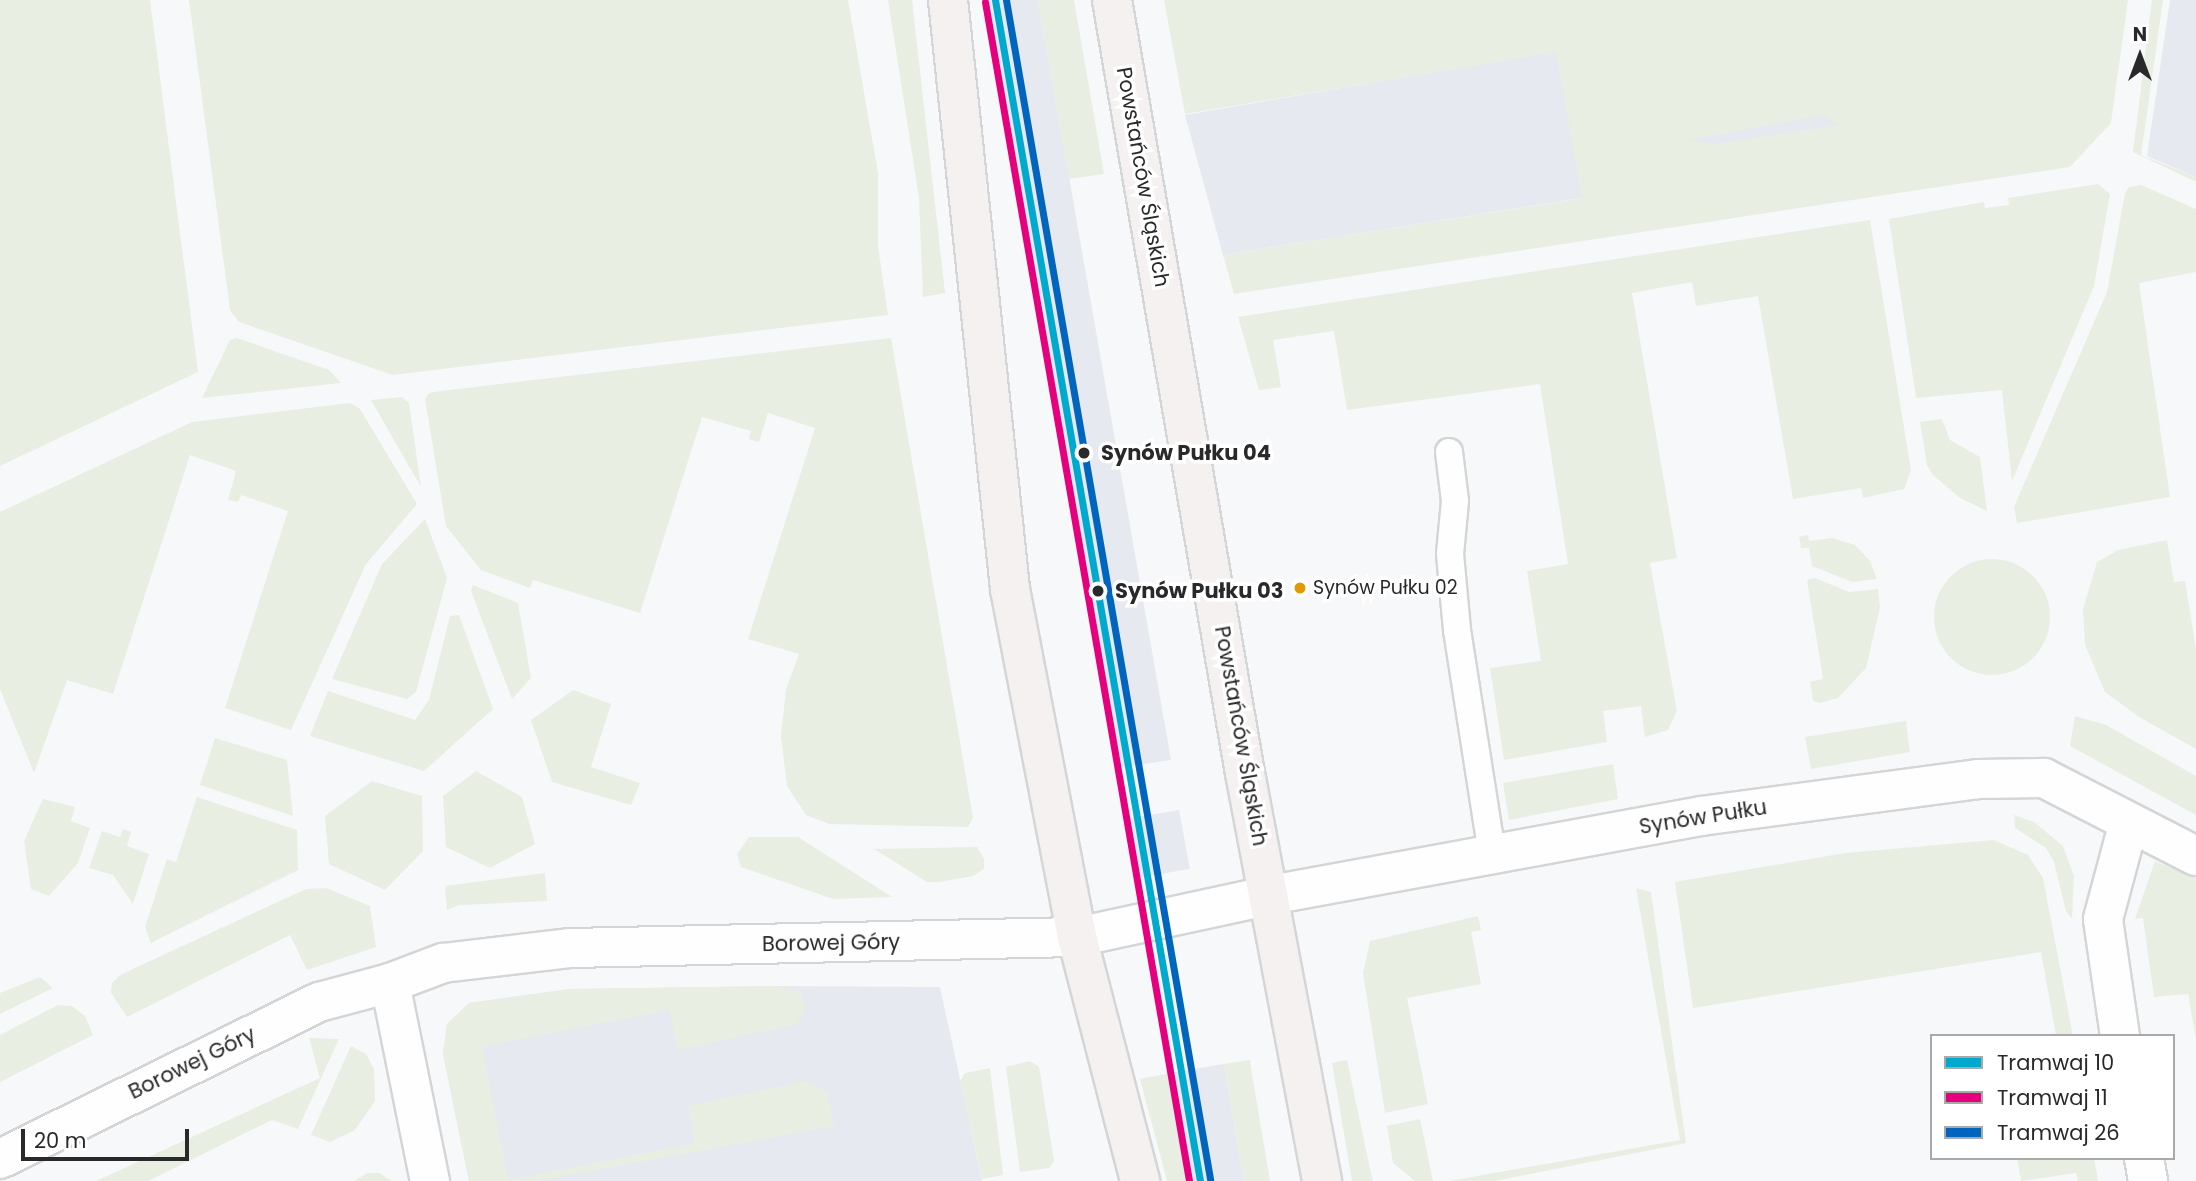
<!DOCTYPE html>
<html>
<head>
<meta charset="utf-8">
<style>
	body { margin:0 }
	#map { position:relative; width:2196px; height:1181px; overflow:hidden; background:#f7f8fa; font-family:Poppins,sans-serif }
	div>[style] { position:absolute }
	.built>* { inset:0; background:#e6e9f0 }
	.green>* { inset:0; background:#e9eee2 }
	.round { border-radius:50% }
	.roads { filter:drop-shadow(2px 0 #d4d5d6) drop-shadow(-2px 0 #d4d5d6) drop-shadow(0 2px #d4d5d6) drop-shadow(0 -2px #d4d5d6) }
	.service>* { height:26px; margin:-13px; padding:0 13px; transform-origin:13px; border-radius:13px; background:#fefefe }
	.minor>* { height:38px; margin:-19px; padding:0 19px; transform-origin:19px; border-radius:19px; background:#fefefe }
	.secondary>* { height:38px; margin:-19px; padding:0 19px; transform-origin:19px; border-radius:19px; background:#f4f1f0 }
	.tram-1>* { height:7px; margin:-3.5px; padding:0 3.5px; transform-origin:3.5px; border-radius:3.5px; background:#00a9ce }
	.tram-2>* { height:7px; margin:-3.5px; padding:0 3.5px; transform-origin:3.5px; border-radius:3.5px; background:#e5007d }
	.tram-3>* { height:7px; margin:-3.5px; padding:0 3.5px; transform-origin:3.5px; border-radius:3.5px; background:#0065bd }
	.dots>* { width:19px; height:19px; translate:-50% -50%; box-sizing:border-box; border:4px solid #fff; border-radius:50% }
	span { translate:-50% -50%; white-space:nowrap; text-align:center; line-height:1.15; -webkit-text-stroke:7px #fff; paint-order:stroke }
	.bus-label { font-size:19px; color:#29292b }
	.left { translate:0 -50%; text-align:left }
	.street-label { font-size:21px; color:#29292b }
	.stop-label { font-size:21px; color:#29292b; font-weight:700 }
	.legend { position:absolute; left:1930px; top:1034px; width:245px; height:126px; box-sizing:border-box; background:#fff; border:2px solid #a9a9aa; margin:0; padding:9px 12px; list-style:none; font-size:21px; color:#29292b }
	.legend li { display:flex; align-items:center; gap:14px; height:35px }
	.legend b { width:35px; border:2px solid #a9a9aa }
	.north { position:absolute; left:2105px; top:21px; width:70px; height:70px; -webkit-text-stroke:5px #fff; paint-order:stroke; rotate:0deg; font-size:19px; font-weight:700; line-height:28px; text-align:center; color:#29292b }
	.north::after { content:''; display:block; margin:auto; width:24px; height:32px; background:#29292b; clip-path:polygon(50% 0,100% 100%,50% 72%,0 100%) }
	.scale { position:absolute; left:21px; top:1129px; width:168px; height:32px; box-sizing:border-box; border:4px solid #29292b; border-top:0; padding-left:9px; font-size:21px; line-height:24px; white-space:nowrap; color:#29292b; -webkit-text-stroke:5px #fff; paint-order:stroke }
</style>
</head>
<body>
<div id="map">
	<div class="built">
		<div style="clip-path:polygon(982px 0,1038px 0,1171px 760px,1117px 768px)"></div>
		<div style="clip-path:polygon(2170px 0,2196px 0,2196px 177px,2147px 156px)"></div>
		<div style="clip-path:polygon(1556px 51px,2083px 118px,1223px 255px,1185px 115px)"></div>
		<div style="clip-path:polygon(1179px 810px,1190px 869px,1136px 878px,1126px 819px)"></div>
		<div style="clip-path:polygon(774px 986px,940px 987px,982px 1181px,469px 1181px,443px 1054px,447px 1024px,469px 1003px,570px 989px)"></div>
		<div style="clip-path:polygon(1224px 1064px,1244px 1181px,1188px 1181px,1170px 1073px)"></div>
	</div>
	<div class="green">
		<div style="clip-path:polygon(0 0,150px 0,198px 372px,0 466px)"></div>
		<div style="clip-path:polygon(189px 0,848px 0,878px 173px,878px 246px,888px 315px,393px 375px,239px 322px,230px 310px)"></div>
		<div style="clip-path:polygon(888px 0,912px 0,945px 293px,923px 297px,919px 198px)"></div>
		<div style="clip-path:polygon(1038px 0,1074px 0,1104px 174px,1069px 179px)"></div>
		<div style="clip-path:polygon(evenodd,1164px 0,2128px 0,2111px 123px,2070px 167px,1234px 294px,1223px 255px,1582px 198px,1556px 52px,1185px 114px,1164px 0,1823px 115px,1839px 125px,1716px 144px,1688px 140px,1823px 115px)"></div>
		<div style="clip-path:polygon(2152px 0,2163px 0,2141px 155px,2196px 177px,2196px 182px,2133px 152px)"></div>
		<div style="clip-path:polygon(2098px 184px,2110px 194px,2094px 286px,2012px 481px,2002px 390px,1916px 398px,1889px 219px,1984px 202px,1985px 208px,2009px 205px,2008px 198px)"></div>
		<div style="clip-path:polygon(2141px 185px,2196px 209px,2196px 272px,2139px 283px,2170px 497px,2017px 523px,2014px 507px,2107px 292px,2125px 193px,2129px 187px)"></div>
		<div style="clip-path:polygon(1870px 220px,1911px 470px,1904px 489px,1863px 498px,1861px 488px,1793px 499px,1758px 296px,1696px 306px,1692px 282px,1632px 293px,1677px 558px,1650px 563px,1677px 711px,1668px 730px,1645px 737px,1641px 706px,1603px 711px,1607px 742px,1504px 760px,1490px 668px,1541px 661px,1527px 571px,1568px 564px,1540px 384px,1347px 410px,1334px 331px,1273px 340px,1281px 387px,1259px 390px,1238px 317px)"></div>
		<div style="clip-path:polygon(237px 338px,329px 370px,341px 383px,202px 398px,230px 340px)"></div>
		<div style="clip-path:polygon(891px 338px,973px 818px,968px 827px,829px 824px,806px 815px,787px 786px,781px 736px,786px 689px,799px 654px,748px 639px,815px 428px,768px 413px,759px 442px,749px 439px,751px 431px,702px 417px,640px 613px,533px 580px,530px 588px,481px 570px,446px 526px,425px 399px,429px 393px,441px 391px)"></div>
		<div style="clip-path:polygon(402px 397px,409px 403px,421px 487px,371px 400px)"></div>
		<div style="clip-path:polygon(350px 403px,360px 409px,417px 504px,366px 564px,291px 730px,225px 708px,288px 511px,241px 495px,238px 502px,228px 500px,236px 471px,190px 455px,113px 694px,67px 680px,34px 773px,0 689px,0 512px,192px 422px)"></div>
		<div style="clip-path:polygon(1942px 419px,1950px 440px,1980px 457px,1987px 511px,1960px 498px,1933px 475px,1927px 465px,1920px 422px)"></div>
		<div style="clip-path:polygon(425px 519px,447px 578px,416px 692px,407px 699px,332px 679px,382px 564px)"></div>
		<div style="clip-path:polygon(1808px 535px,1809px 541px,1832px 538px,1855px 545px,1870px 561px,1877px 579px,1852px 582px,1812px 566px,1809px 548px,1801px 548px,1799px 537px)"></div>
		<div style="clip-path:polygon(2167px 540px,2174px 582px,2185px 581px,2196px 649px,2196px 749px,2139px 717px,2105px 692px,2085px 645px,2083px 609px,2097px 562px,2118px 550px)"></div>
		<div class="round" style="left:1934px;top:559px;width:116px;height:116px"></div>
		<div style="clip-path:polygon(1815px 578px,1849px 592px,1878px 589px,1880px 608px,1866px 668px,1838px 698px,1819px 703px,1813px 701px,1810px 682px,1823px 679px,1807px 580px)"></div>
		<div style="clip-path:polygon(473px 585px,518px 603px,531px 678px,512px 699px,471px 591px)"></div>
		<div style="clip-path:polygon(459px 615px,493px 709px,424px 771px,310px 736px,328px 691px,415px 720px,429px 700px,450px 616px)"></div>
		<div style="clip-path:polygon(573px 690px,611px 704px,591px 767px,640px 783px,631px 805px,552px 782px,531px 720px)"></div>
		<div style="clip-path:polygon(2075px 716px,2106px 725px,2196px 776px,2196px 815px,2070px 746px)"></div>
		<div style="clip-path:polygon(1906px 721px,1910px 752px,1811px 769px,1805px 737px)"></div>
		<div style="clip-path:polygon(215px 738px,287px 760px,293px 816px,200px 785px)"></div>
		<div style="clip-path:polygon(1613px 764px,1618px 799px,1509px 820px,1503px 783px)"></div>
		<div style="clip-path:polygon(476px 771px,522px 797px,535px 844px,490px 868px,446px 847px,443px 796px)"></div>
		<div style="clip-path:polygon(372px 781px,422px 796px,423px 851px,385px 890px,329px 864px,325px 816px)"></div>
		<div style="clip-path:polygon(197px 797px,297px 830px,298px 870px,151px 943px,145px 927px,167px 859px,176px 862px)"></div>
		<div style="clip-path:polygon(43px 799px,75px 807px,71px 821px,90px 828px,78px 863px,49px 896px,31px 889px,24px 841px)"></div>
		<div style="clip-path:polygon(2014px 815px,2034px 822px,2063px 846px,2074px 876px,2072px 919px,2066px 911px,2054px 862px,2046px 848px,2015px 828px)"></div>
		<div style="clip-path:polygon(123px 829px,131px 832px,127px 846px,149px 854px,133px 904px,113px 875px,89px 868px,102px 831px,120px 837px)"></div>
		<div style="clip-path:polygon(749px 837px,798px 837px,892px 897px,833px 899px,741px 867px,737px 854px)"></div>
		<div style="clip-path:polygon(1994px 840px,2028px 855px,2043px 878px,2073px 1036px,2056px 1036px,2041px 952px,1693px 1008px,1675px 882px,1845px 853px)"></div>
		<div style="clip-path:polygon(977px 847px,984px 859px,984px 869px,973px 876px,940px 882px,927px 882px,874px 849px)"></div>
		<div style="clip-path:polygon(2155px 861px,2196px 879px,2196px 1040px,2188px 994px,2154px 997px,2143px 918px,2135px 919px)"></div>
		<div style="clip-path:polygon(545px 873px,547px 901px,459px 905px,447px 910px,445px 886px)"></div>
		<div style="clip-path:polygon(326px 888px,370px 906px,376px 947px,307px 970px,290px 935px,127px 1017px,111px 993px,112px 983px,120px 975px,306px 889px)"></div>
		<div style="clip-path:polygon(1636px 888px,1651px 892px,1686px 1143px,1495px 1181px,1449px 1181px,1680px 1140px)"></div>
		<div style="clip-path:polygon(1478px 916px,1481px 930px,1471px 932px,1481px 984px,1407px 998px,1428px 1104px,1385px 1113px,1363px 973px,1370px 941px)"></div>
		<div style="clip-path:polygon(40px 977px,53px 988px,0 1014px,0 993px)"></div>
		<div style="clip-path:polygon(774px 986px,801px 992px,805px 1010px,797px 1024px,678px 1050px,669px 1010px,482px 1047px,508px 1180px,695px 1143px,688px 1106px,805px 1081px,827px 1092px,834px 1126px,537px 1181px,469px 1181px,443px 1054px,447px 1024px,469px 1003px,570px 989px)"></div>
		<div style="clip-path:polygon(58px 1005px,72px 1006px,85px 1016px,93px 1035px,0 1082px,0 1035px)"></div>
		<div style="clip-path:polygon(309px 1038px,339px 1039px,298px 1129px,272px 1120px,148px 1181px,96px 1181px,320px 1078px)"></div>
		<div style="clip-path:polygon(351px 1046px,366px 1054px,374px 1069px,375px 1101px,355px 1130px,330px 1142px,311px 1135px)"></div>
		<div style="clip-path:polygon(1250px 1060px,1253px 1080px,1270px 1181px,1244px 1181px,1224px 1064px)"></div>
		<div style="clip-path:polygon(1347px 1060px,1370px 1169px,1373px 1181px,1352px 1181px,1332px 1063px)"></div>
		<div style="clip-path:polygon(1030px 1061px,1039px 1067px,1054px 1161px,1049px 1168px,1020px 1172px,1006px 1067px)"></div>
		<div style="clip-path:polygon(990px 1068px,1003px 1175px,982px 1179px,960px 1081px,965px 1073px)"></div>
		<div style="clip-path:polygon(1170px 1073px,1188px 1181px,1167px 1181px,1140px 1079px)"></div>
		<div style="clip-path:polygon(1420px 1119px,1433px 1181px,1415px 1181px,1393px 1163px,1387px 1126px)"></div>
		<div style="clip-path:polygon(2017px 1158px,2094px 1158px,2098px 1181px,2078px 1181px,2076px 1173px,2021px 1181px)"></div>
		<div style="clip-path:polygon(368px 1173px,379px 1173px,392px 1181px,354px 1181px)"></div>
	</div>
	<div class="roads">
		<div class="service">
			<div style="left:1449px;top:452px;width:49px;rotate:83deg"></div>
			<div style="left:1455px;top:501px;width:53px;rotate:95.4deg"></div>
			<div style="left:1450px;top:554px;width:76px;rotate:84.7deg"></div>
			<div style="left:1457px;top:630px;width:227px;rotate:81.1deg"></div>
		</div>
		<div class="minor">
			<div style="left:390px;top:983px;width:202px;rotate:78.6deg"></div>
			<div style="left:2120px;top:1036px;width:118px;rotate:-98.3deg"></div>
			<div style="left:2103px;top:919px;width:100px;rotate:-75deg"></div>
			<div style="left:2144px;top:1158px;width:23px;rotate:80deg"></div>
			<div style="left:0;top:1159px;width:356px;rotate:-26.2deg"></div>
			<div style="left:319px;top:1002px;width:73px;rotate:-15deg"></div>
			<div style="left:390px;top:983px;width:57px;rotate:-20.7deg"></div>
			<div style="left:443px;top:963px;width:129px;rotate:-6.7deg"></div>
			<div style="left:571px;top:948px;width:506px;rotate:-1.25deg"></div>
			<div style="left:1077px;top:937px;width:198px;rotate:-12.2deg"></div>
			<div style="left:1271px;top:895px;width:437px;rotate:-10.4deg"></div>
			<div style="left:1701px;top:816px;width:279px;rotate:-7.6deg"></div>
			<div style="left:1978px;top:779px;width:66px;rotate:-0.9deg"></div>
			<div style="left:2044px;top:778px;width:171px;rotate:27.2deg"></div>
		</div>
		<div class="secondary">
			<div style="left:948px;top:0;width:592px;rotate:83.99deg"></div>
			<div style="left:1010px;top:589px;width:354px;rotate:79.1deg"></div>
			<div style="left:1077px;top:937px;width:252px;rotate:75.5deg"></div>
			<div style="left:1112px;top:0;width:784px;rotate:80.24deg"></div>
			<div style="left:1245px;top:773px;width:415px;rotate:79.3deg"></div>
		</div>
	</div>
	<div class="tram-1">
		<div style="left:995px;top:0;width:1199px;rotate:80.15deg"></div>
	</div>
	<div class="tram-2">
		<div style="left:985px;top:2px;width:1197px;rotate:80.18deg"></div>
	</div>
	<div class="tram-3">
		<div style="left:1006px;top:0;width:1197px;rotate:80.18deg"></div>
	</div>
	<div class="dots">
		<div style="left:1084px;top:453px;background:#29292b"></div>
		<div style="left:1300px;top:588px;background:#e29a04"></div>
		<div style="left:1098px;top:591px;background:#29292b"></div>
	</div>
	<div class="bus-label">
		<span class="left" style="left:1313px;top:588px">Synów Pułku 02</span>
	</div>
	<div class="street-label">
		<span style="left:1143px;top:177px;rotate:80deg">Powstańców Śląskich</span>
		<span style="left:1241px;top:736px;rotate:80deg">Powstańców Śląskich</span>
		<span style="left:1703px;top:817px;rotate:-9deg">Synów Pułku</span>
		<span style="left:831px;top:943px;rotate:-1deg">Borowej Góry</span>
		<span style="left:192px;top:1063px;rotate:-26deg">Borowej Góry</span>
	</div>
	<div class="stop-label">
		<span class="left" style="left:1101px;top:453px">Synów Pułku 04</span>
		<span class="left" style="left:1115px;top:591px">Synów Pułku 03</span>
	</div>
	<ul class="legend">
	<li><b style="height:9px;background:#00a9ce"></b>Tramwaj 10</li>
	<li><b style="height:9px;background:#e5007d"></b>Tramwaj 11</li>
	<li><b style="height:9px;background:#0065bd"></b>Tramwaj 26</li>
	</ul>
	<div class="north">N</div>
	<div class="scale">20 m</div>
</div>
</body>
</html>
